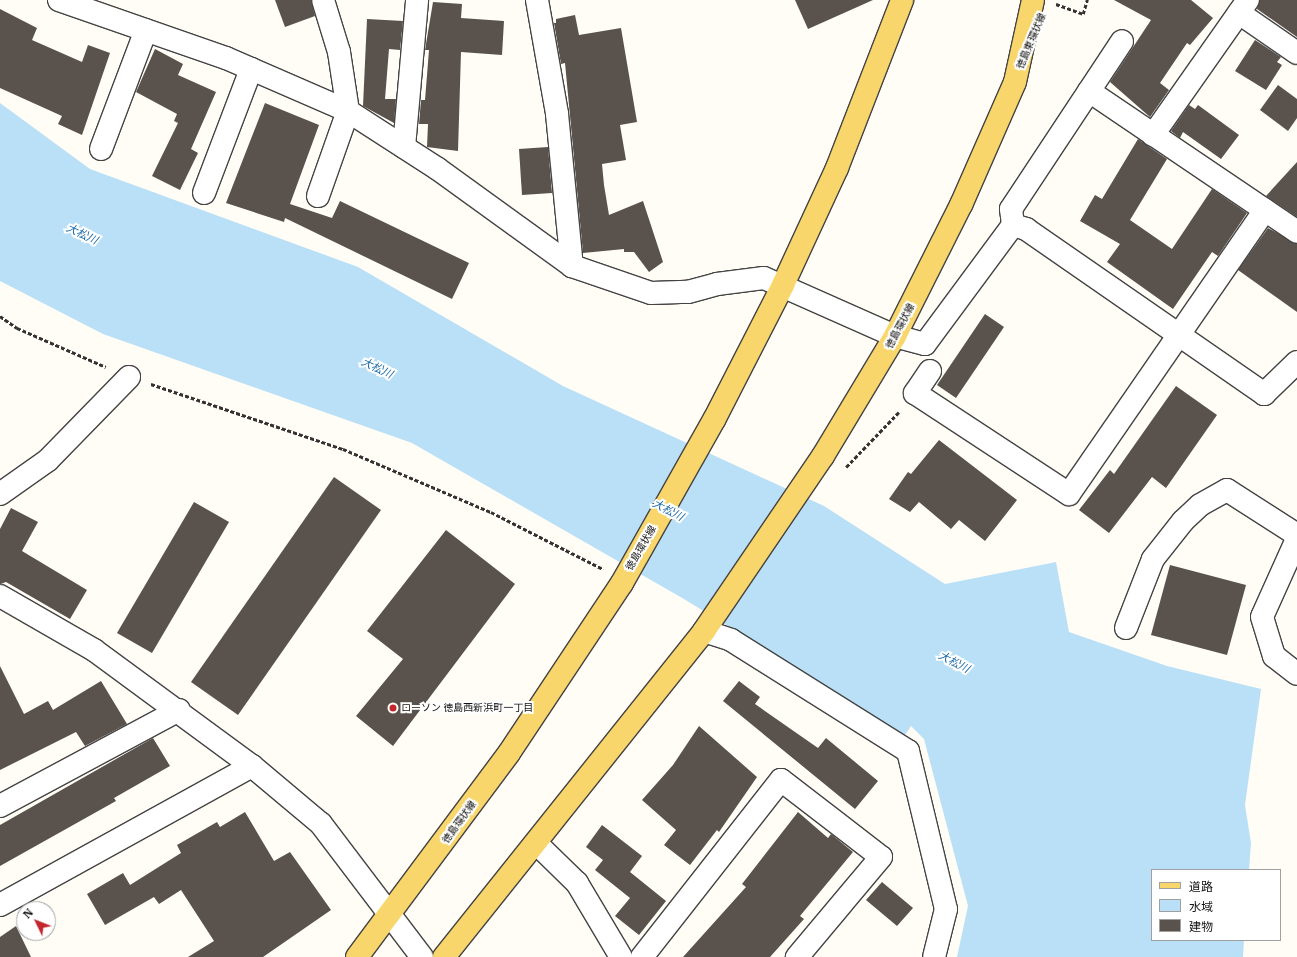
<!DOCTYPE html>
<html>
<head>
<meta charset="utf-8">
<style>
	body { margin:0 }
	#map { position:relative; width:1297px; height:957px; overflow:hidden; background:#fffdf5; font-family:"IBM Plex Serif","Noto Sans JP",serif }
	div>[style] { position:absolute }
	.water>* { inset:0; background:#b9e0f7 }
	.building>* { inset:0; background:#5a524d }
	.path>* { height:2.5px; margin-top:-1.25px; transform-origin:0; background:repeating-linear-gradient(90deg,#333 0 4px,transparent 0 6px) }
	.roads { filter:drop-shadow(1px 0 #444) drop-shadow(-1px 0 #444) drop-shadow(0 1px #444) drop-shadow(0 -1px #444) }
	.minor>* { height:22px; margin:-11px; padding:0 11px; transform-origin:11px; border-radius:11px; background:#fff }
	.primary>* { height:22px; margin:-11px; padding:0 11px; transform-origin:11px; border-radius:11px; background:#f9d66b }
	.dots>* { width:11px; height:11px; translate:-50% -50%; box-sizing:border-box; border:2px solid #fff; border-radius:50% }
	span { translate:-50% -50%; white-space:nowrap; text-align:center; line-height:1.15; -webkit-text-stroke:4px #fff; paint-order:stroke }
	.street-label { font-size:10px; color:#111 }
	.poi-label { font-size:10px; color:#111 }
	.left { translate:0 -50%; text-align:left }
	.water-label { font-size:11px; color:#1768a6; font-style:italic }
	.legend { position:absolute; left:1151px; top:869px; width:130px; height:72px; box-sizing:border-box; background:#fff; border:1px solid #a0a0a0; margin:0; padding:5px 7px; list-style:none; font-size:12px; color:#111 }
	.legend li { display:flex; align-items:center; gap:8px; height:20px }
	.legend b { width:20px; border:1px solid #a0a0a0 }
	.north { position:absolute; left:16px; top:901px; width:40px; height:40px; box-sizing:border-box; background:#fff; border:1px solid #a0a0a0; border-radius:50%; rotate:313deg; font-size:11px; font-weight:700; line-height:16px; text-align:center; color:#111 }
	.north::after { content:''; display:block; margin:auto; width:14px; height:18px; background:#c4262e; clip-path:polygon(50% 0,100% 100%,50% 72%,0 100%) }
</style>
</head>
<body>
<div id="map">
	<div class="water">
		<div style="clip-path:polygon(0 103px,90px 169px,358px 267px,563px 386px,824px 506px,945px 584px,1056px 562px,1069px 632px,1167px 666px,1261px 689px,1245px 805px,1251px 843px,1249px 870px,1152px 870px,1152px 940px,1244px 940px,1243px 957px,957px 957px,968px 906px,924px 739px,911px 726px,905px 735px,684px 599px,412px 443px,103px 334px,0 281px)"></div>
	</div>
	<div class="building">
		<div style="clip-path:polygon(275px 0,311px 0,315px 16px,285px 27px)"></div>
		<div style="clip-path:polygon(795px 0,873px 0,808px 29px)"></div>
		<div style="clip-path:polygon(1114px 0,1191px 0,1213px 18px,1190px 45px,1187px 43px,1160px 83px,1169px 90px,1150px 117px,1110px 82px,1151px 20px)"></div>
		<div style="clip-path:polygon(1260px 0,1297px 0,1297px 37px,1257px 9px)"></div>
		<div style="clip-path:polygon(433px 2px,462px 4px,461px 18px,504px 21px,502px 55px,461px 52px,458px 151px,427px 147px,428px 124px,419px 124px,421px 100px,425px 100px,429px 50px,425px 50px)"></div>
		<div style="clip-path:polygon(0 9px,37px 28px,32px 40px,82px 62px,88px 45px,110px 53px,82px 135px,58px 124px,62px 116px,0 88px)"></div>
		<div style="clip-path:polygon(575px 15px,579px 35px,621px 28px,637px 122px,620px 125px,626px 160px,602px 164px,604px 185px,609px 215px,643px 201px,663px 262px,649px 272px,634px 252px,624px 252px,624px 249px,583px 253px,565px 63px,561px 64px,554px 23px,556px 23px,556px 19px)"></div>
		<div style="clip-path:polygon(367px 19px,403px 21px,400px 50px,389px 49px,385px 99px,396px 99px,394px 123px,363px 106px)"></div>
		<div style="clip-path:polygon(1255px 40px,1281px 57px,1277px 62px,1282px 65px,1266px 90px,1235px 71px)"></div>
		<div style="clip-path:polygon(155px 49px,183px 64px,178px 75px,216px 92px,191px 149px,198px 153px,180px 190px,152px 176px,178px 123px,174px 121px,177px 114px,136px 92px)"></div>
		<div style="clip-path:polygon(1278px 85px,1297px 99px,1297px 118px,1288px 131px,1260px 110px)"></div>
		<div style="clip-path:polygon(265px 103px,319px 125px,290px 204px,332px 218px,340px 201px,469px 263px,452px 299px,285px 218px,284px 222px,226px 203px)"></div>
		<div style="clip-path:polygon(1189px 105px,1195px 109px,1198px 105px,1239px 135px,1221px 159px,1183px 132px,1180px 138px,1171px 131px)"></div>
		<div style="clip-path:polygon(1138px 139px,1167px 159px,1130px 220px,1172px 249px,1212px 189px,1247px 213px,1218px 256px,1212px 252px,1173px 309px,1107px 262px,1120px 244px,1080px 221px,1095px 195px,1102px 199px)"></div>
		<div style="clip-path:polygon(548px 147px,552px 193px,522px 195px,519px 149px)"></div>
		<div style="clip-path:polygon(1297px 162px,1297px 217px,1266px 196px)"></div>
		<div style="clip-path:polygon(1268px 228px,1297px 244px,1297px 312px,1238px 270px)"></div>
		<div style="clip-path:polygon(985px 314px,1004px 327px,956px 398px,937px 385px)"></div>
		<div style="clip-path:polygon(1176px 386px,1217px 415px,1166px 488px,1152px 477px,1109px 533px,1079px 510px,1110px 470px,1114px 474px)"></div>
		<div style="clip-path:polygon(939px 440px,1017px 500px,985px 541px,959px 520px,951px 529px,919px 502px,910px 512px,889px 499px,908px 472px,911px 474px)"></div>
		<div style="clip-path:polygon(334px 477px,381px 510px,238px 715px,191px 682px)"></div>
		<div style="clip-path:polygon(194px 502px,229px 522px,152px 653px,117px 633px)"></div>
		<div style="clip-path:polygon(11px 508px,38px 522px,22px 551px,87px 590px,70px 619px,6px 582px,0 584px,0 529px)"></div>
		<div style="clip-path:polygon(446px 530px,515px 584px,393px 746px,356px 716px,403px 659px,367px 631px)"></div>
		<div style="clip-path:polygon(1170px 565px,1246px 585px,1227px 655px,1151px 635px)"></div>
		<div style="clip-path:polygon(0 666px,24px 714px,48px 701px,53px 710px,101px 681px,127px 724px,85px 746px,76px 732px,0 770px)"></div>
		<div style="clip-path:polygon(739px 681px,760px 697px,755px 704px,818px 748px,826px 738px,878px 781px,855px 809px,723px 701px)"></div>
		<div style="clip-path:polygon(699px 726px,757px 777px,719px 832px,717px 830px,690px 865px,664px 845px,676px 830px,642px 800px,673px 765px)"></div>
		<div style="clip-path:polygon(153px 738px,170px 766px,114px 798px,116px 801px,0 866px,0 825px)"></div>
		<div style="clip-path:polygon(245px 812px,274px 861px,290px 852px,331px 910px,263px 957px,188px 957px,214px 941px,181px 890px,159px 904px,154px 897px,105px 925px,87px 894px,123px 873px,130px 885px,181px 853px,177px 845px,217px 822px,220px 827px)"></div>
		<div style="clip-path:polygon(798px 812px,828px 838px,831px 834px,853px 852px,800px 916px,804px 919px,770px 957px,683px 957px,746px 887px,742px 884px)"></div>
		<div style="clip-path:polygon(602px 825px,642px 856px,630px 872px,666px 901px,639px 935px,615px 916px,630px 898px,595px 870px,603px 860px,586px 847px)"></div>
		<div style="clip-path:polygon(882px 882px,913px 908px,897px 926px,866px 900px)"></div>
		<div style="clip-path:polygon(16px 926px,31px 957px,0 957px,0 937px)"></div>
	</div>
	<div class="path">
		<div style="left:1056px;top:4px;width:29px;rotate:20deg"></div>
		<div style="left:1083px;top:14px;width:15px;rotate:-74deg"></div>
		<div style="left:0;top:316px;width:21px;rotate:35deg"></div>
		<div style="left:17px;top:328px;width:97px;rotate:23.7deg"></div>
		<div style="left:151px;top:384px;width:203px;rotate:18.7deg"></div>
		<div style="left:343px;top:449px;width:161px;rotate:23.1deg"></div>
		<div style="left:491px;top:512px;width:126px;rotate:27deg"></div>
		<div style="left:846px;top:467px;width:76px;rotate:-46.1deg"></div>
	</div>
	<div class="roads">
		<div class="minor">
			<div style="left:59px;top:0;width:177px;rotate:19.2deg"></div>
			<div style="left:226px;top:58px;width:133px;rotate:23.5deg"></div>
			<div style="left:348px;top:111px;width:107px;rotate:32.8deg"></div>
			<div style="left:438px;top:169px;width:165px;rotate:35.9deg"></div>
			<div style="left:572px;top:266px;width:83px;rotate:18.9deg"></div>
			<div style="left:651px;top:293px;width:37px;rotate:-2deg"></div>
			<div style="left:688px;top:292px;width:30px;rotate:-15deg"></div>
			<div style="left:717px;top:284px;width:47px;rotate:-7.3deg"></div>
			<div style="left:764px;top:278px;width:143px;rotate:23.9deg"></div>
			<div style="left:895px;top:336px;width:31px;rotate:15deg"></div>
			<div style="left:925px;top:344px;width:148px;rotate:-53.5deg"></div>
			<div style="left:1013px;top:225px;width:14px;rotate:17deg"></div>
			<div style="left:1026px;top:229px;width:290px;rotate:34.7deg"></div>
			<div style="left:1264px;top:394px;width:46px;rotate:-44.1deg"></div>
			<div style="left:537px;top:0;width:116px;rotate:80deg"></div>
			<div style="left:557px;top:114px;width:153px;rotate:84.4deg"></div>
			<div style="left:1239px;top:13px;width:70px;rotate:34.6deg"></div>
			<div style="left:1089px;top:91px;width:251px;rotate:34.1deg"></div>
			<div style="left:1153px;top:135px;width:165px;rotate:-54.9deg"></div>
			<div style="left:404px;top:147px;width:148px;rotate:-84.9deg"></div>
			<div style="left:101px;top:149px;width:127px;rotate:-69.3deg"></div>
			<div style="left:204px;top:193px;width:133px;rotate:-69.2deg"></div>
			<div style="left:318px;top:196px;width:90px;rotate:-70.6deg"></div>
			<div style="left:348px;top:111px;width:60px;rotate:-98.7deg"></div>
			<div style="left:339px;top:52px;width:54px;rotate:-107.1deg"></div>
			<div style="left:1013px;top:225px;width:16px;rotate:-97deg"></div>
			<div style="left:1011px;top:209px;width:201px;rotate:-56.5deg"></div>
			<div style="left:930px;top:371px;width:27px;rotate:124deg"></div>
			<div style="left:915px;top:393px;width:184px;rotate:33.3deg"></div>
			<div style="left:1069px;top:494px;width:345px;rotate:-55.4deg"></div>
			<div style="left:0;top:494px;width:59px;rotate:-35.3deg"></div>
			<div style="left:48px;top:460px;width:116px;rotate:-45.7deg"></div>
			<div style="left:1297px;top:539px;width:85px;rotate:114.2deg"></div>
			<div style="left:1262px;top:617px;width:41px;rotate:72.9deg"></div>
			<div style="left:1274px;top:656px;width:29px;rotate:38deg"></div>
			<div style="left:0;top:596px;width:108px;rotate:29.9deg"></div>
			<div style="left:94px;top:650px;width:196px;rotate:36.3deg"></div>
			<div style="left:252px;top:766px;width:90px;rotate:40deg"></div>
			<div style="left:321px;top:824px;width:167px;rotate:52.8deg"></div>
			<div style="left:1126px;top:628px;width:74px;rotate:-68.6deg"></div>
			<div style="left:1153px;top:559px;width:48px;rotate:-51.7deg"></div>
			<div style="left:1183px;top:521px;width:23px;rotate:-43deg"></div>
			<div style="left:1200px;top:505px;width:31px;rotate:-29deg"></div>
			<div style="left:1227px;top:490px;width:83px;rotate:32.7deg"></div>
			<div style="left:704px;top:631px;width:28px;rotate:18deg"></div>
			<div style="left:731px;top:640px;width:209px;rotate:32.1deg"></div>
			<div style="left:908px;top:751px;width:163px;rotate:76.5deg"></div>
			<div style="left:946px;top:909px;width:49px;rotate:104deg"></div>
			<div style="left:0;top:806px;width:203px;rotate:-28.2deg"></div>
			<div style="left:537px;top:844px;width:56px;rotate:44.3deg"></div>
			<div style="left:577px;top:883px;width:86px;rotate:59.3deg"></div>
			<div style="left:0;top:905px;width:288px;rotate:-28.9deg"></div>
			<div style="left:642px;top:957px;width:225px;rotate:-51.9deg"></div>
			<div style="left:781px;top:780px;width:126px;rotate:37.6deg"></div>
			<div style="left:881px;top:857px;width:131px;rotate:130deg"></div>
		</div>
		<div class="primary">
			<div style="left:357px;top:957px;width:254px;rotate:-53.3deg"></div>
			<div style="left:509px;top:753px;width:204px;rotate:-56.4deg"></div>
			<div style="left:622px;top:583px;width:187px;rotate:-60.6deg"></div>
			<div style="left:714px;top:420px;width:152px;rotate:-62.9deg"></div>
			<div style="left:783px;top:285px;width:129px;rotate:-65.2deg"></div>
			<div style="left:837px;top:168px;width:180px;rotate:-68.8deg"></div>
			<div style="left:444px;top:957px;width:417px;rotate:-51.4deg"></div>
			<div style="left:704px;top:631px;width:212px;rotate:-55.8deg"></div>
			<div style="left:823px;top:456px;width:140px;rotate:-59deg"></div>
			<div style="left:895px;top:336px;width:147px;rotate:-63.3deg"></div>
			<div style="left:961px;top:205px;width:134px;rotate:-66.3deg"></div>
			<div style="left:1015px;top:82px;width:84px;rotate:-77.6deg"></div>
		</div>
	</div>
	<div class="dots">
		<div style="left:393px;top:708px;background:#c4262e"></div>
	</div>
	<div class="street-label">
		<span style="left:1031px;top:41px;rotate:-67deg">徳島東環状線</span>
		<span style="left:900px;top:326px;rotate:-62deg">徳島環状線</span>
		<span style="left:641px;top:548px;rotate:-60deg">徳島環状線</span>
		<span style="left:459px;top:822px;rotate:-54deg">徳島環状線</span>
	</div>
	<div class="poi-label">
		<span class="left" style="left:401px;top:708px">ローソン 徳島西新浜町一丁目</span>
	</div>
	<div class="water-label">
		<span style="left:82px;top:234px;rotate:25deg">大松川</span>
		<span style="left:377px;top:368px;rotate:25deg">大松川</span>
		<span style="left:668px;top:510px;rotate:28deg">大松川</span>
		<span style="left:954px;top:662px;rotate:28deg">大松川</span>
	</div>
	<ul class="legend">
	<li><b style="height:5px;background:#f9d66b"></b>道路</li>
	<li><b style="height:11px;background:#b9e0f7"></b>水域</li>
	<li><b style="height:11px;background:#5a524d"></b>建物</li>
	</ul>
	<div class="north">N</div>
</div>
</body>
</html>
